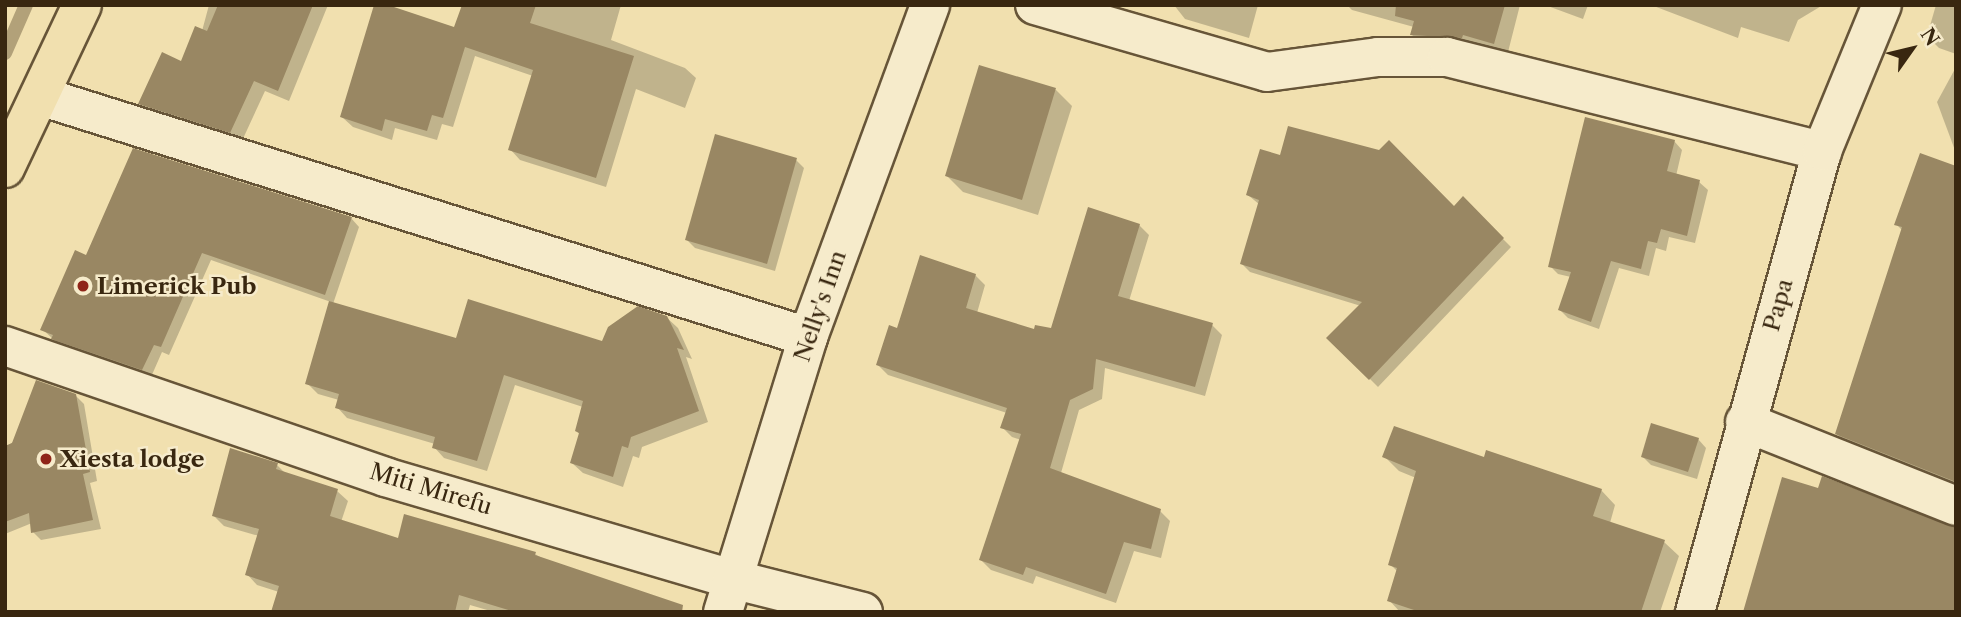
<!DOCTYPE html>
<html>
<head>
<meta charset="utf-8">
<style>
	body { margin:0 }
	#map { position:relative; width:1961px; height:617px; overflow:hidden; background:#f1e0af; font-family:"Libre Caslon Text",serif }
	div>[style] { position:absolute }
	.shadow>* { inset:0; background:#0003 }
	.stream>* { height:14px; margin:-7px; padding:0 7px; transform-origin:7px; border-radius:7px; background:#b2a179 }
	.building>* { inset:0; background:#998763 }
	.roads { filter:drop-shadow(2px 0 #675538) drop-shadow(-2px 0 #675538) drop-shadow(0 2px #675538) drop-shadow(0 -2px #675538) }
	.street>* { height:38px; margin:-19px; padding:0 19px; transform-origin:19px; border-radius:19px; background:#f6ebcb }
	.primary>* { height:38px; margin:-19px; padding:0 19px; transform-origin:19px; border-radius:19px; background:#f1e0af }
	.dots>* { width:19px; height:19px; translate:-50% -50%; box-sizing:border-box; border:4px solid #f6ebcb; border-radius:50% }
	span { translate:-50% -50%; white-space:nowrap; text-align:center; line-height:1.15; -webkit-text-stroke:5px #f6ebcb; paint-order:stroke }
	.poi-label { font-size:23px; color:#392710; font-weight:700 }
	.left { translate:0 -50%; text-align:left }
	.street-label { font-size:23px; color:#392710 }
	.frame { position:absolute; inset:0; border:7px solid #392710; pointer-events:none }
	.north { position:absolute; left:1877px; top:14px; width:70px; height:70px; -webkit-text-stroke:5px #f6ebcb; paint-order:stroke; rotate:56deg; font-size:19px; font-weight:700; line-height:28px; text-align:center; color:#392710 }
	.north::after { content:''; display:block; margin:auto; width:24px; height:32px; background:#392710; clip-path:polygon(50% 0,100% 100%,50% 72%,0 100%) }
</style>
</head>
<body>
<div id="map">
	<div class="shadow">
		<div style="clip-path:polygon(209px 5px,328px 5px,289px 101px,265px 91px,241px 143px,151px 114px,140px 104px,182px 63px,202px 31px)"></div>
		<div style="clip-path:polygon(463px 5px,621px 5px,611px 40px,685px 68px,696px 78px,685px 108px,636px 89px,606px 187px,520px 160px,510px 149px,533px 76px,475px 56px,453px 127px,442px 124px,437px 140px,395px 128px,392px 140px,353px 127px,342px 117px,455px 30px)"></div>
		<div style="clip-path:polygon(1174px 5px,1258px 5px,1249px 38px,1185px 19px)"></div>
		<div style="clip-path:polygon(1347px 5px,1520px 5px,1507px 56px,1425px 47px,1412px 35px,1414px 27px,1352px 10px)"></div>
		<div style="clip-path:polygon(1545px 5px,1588px 5px,1583px 19px)"></div>
		<div style="clip-path:polygon(1651px 5px,1823px 5px,1798px 20px,1789px 42px,1741px 27px,1738px 38px)"></div>
		<div style="clip-path:polygon(1936px 5px,1956px 5px,1956px 54px,1939px 48px,1927px 36px)"></div>
		<div style="clip-path:polygon(981px 67px,1056px 90px,1072px 106px,1038px 215px,963px 192px,947px 176px)"></div>
		<div style="clip-path:polygon(1956px 67px,1956px 153px,1937px 102px)"></div>
		<div style="clip-path:polygon(1674px 141px,1682px 150px,1676px 176px,1699px 182px,1708px 190px,1695px 243px,1669px 237px,1666px 251px,1656px 248px,1649px 276px,1619px 268px,1599px 329px,1568px 318px,1560px 310px,1571px 277px,1558px 274px,1550px 266px)"></div>
		<div style="clip-path:polygon(796px 160px,804px 168px,775px 271px,695px 248px,687px 240px)"></div>
		<div style="clip-path:polygon(1956px 168px,1956px 488px,1849px 446px,1837px 434px,1903px 231px,1896px 224px)"></div>
		<div style="clip-path:polygon(1248px 195px,1454px 208px,1463px 199px,1511px 247px,1378px 387px,1329px 338px,1361px 306px,1250px 272px,1242px 264px,1260px 205px)"></div>
		<div style="clip-path:polygon(351px 218px,359px 227px,333px 304px,457px 340px,603px 343px,666px 317px,678px 328px,692px 359px,686px 357px,708px 422px,642px 447px,639px 458px,633px 456px,623px 487px,583px 473px,572px 463px,580px 435px,577px 431px,583px 407px,515px 385px,487px 471px,444px 458px,434px 447px,435px 444px,347px 418px,337px 407px,339px 400px,318px 394px,307px 383px,331px 302px,211px 260px,169px 355px,162px 352px,151px 377px,75px 349px,75px 351px,62px 347px,42px 329px,86px 257px)"></div>
		<div style="clip-path:polygon(1139px 225px,1149px 235px,1129px 301px,1212px 325px,1222px 335px,1205px 396px,1105px 368px,1102px 399px,1079px 410px,1061px 473px,1160px 511px,1170px 521px,1161px 558px,1134px 551px,1116px 603px,1036px 576px,1033px 584px,991px 570px,981px 560px,1021px 440px,1012px 437px,1002px 427px,1007px 413px,888px 375px,878px 365px,898px 330px,975px 275px,985px 285px,977px 313px,1035px 331px,1053px 330px)"></div>
		<div style="clip-path:polygon(75px 395px,84px 404px,97px 481px,90px 483px,101px 529px,41px 540px,33px 532px,32px 523px,5px 534px,5px 448px)"></div>
		<div style="clip-path:polygon(1698px 439px,1706px 448px,1697px 479px,1651px 465px,1642px 456px)"></div>
		<div style="clip-path:polygon(1384px 456px,1485px 459px,1601px 490px,1615px 505px,1610px 523px,1664px 542px,1679px 556px,1660px 612px,1400px 612px,1389px 600px,1398px 572px,1390px 564px,1416px 478px,1399px 471px)"></div>
		<div style="clip-path:polygon(277px 465px,286px 474px,337px 491px,348px 501px,341px 522px,399px 540px,535px 554px,632px 612px,494px 612px,470px 605px,468px 612px,281px 612px,279px 592px,257px 585px,247px 574px,259px 536px,224px 526px,214px 516px)"></div>
	</div>
	<div class="stream">
		<div style="left:5px;top:53px;width:52px;rotate:-66.4deg"></div>
	</div>
	<div class="building">
		<div style="clip-path:polygon(218px 5px,313px 5px,278px 91px,254px 81px,230px 133px,138px 104px,162px 52px,181px 61px,195px 26px,207px 31px)"></div>
		<div style="clip-path:polygon(374px 5px,388px 5px,454px 27px,462px 5px,536px 5px,530px 23px,634px 56px,596px 178px,508px 150px,533px 70px,465px 47px,443px 118px,432px 115px,427px 131px,385px 119px,382px 131px,340px 117px)"></div>
		<div style="clip-path:polygon(1396px 5px,1505px 5px,1494px 44px,1463px 35px,1462px 38px,1410px 35px,1414px 21px,1395px 16px)"></div>
		<div style="clip-path:polygon(979px 65px,1056px 88px,1022px 200px,945px 176px)"></div>
		<div style="clip-path:polygon(1585px 117px,1675px 140px,1667px 171px,1700px 180px,1687px 236px,1661px 229px,1657px 243px,1648px 241px,1641px 269px,1611px 261px,1591px 322px,1558px 310px,1571px 272px,1548px 267px)"></div>
		<div style="clip-path:polygon(1288px 126px,1379px 150px,1389px 140px,1454px 206px,1463px 196px,1504px 238px,1369px 380px,1326px 338px,1362px 302px,1240px 264px,1259px 200px,1246px 195px,1260px 149px,1280px 155px)"></div>
		<div style="clip-path:polygon(715px 134px,797px 158px,767px 264px,685px 240px)"></div>
		<div style="clip-path:polygon(133px 148px,352px 217px,325px 295px,202px 253px,161px 347px,154px 345px,142px 370px,51px 339px,53px 335px,40px 330px,75px 250px,86px 255px)"></div>
		<div style="clip-path:polygon(1920px 153px,1956px 166px,1956px 482px,1835px 434px,1902px 227px,1894px 225px)"></div>
		<div style="clip-path:polygon(1088px 207px,1140px 224px,1118px 296px,1213px 323px,1195px 387px,1096px 359px,1093px 389px,1070px 400px,1050px 468px,1161px 509px,1151px 549px,1124px 542px,1106px 594px,1026px 567px,1023px 575px,979px 560px,1021px 434px,1000px 428px,1007px 408px,876px 365px,889px 325px,897px 328px,920px 255px,976px 274px,966px 308px,1034px 329px,1035px 325px,1051px 328px)"></div>
		<div style="clip-path:polygon(468px 299px,602px 341px,608px 327px,638px 306px,667px 316px,684px 350px,677px 348px,699px 411px,631px 437px,628px 448px,622px 446px,613px 477px,570px 463px,579px 433px,575px 431px,583px 401px,504px 375px,477px 461px,432px 448px,435px 437px,335px 408px,339px 394px,305px 384px,329px 301px,456px 338px)"></div>
		<div style="clip-path:polygon(36px 380px,76px 394px,90px 472px,83px 474px,93px 520px,31px 533px,29px 513px,5px 522px,5px 446px,12px 443px)"></div>
		<div style="clip-path:polygon(1651px 423px,1699px 438px,1688px 472px,1641px 457px)"></div>
		<div style="clip-path:polygon(1394px 426px,1484px 457px,1486px 450px,1602px 489px,1593px 516px,1665px 540px,1641px 612px,1420px 612px,1387px 601px,1397px 568px,1388px 565px,1416px 471px,1382px 457px)"></div>
		<div style="clip-path:polygon(230px 448px,278px 463px,276px 469px,338px 489px,330px 516px,398px 538px,404px 514px,536px 552px,535px 555px,683px 605px,682px 612px,515px 612px,459px 595px,455px 612px,271px 612px,279px 586px,245px 575px,259px 529px,212px 516px)"></div>
		<div style="clip-path:polygon(1822px 476px,1956px 527px,1956px 612px,1743px 612px,1782px 477px,1818px 488px)"></div>
	</div>
	<div class="roads">
		<div class="street">
			<div style="left:1035px;top:5px;width:241px;rotate:16.1deg"></div>
			<div style="left:1267px;top:72px;width:112px;rotate:-7.7deg"></div>
			<div style="left:1378px;top:57px;width:69px"></div>
			<div style="left:1447px;top:57px;width:387px;rotate:14.1deg"></div>
			<div style="left:40px;top:96px;width:805px;rotate:17.42deg"></div>
			<div style="left:5px;top:346px;width:402px;rotate:19deg"></div>
			<div style="left:385px;top:477px;width:362px;rotate:16.4deg"></div>
			<div style="left:732px;top:579px;width:135px;rotate:14.1deg"></div>
			<div style="left:1745px;top:422px;width:227px;rotate:21.7deg"></div>
			<div style="left:723px;top:612px;width:288px;rotate:-72.8deg"></div>
			<div style="left:808px;top:337px;width:354px;rotate:-69.8deg"></div>
			<div style="left:1695px;top:612px;width:478px;rotate:-74.6deg"></div>
			<div style="left:1822px;top:151px;width:158px;rotate:-67.7deg"></div>
		</div>
		<div class="primary">
			<div style="left:5px;top:168px;width:180px;rotate:-64.7deg"></div>
		</div>
	</div>
	<div class="dots">
		<div style="left:83px;top:286px;background:#8f2418"></div>
		<div style="left:46px;top:459px;background:#8f2418"></div>
	</div>
	<div class="poi-label">
		<span class="left" style="left:97px;top:286px">Limerick Pub</span>
		<span class="left" style="left:60px;top:459px">Xiesta lodge</span>
	</div>
	<div class="street-label">
		<span style="left:1778px;top:305px;rotate:-74deg">Papa</span>
		<span style="left:820px;top:306px;rotate:-71deg">Nelly's Inn</span>
		<span style="left:431px;top:489px;rotate:17deg">Miti Mirefu</span>
	</div>
	<div class="frame"></div>
	<div class="north">N</div>
</div>
</body>
</html>
